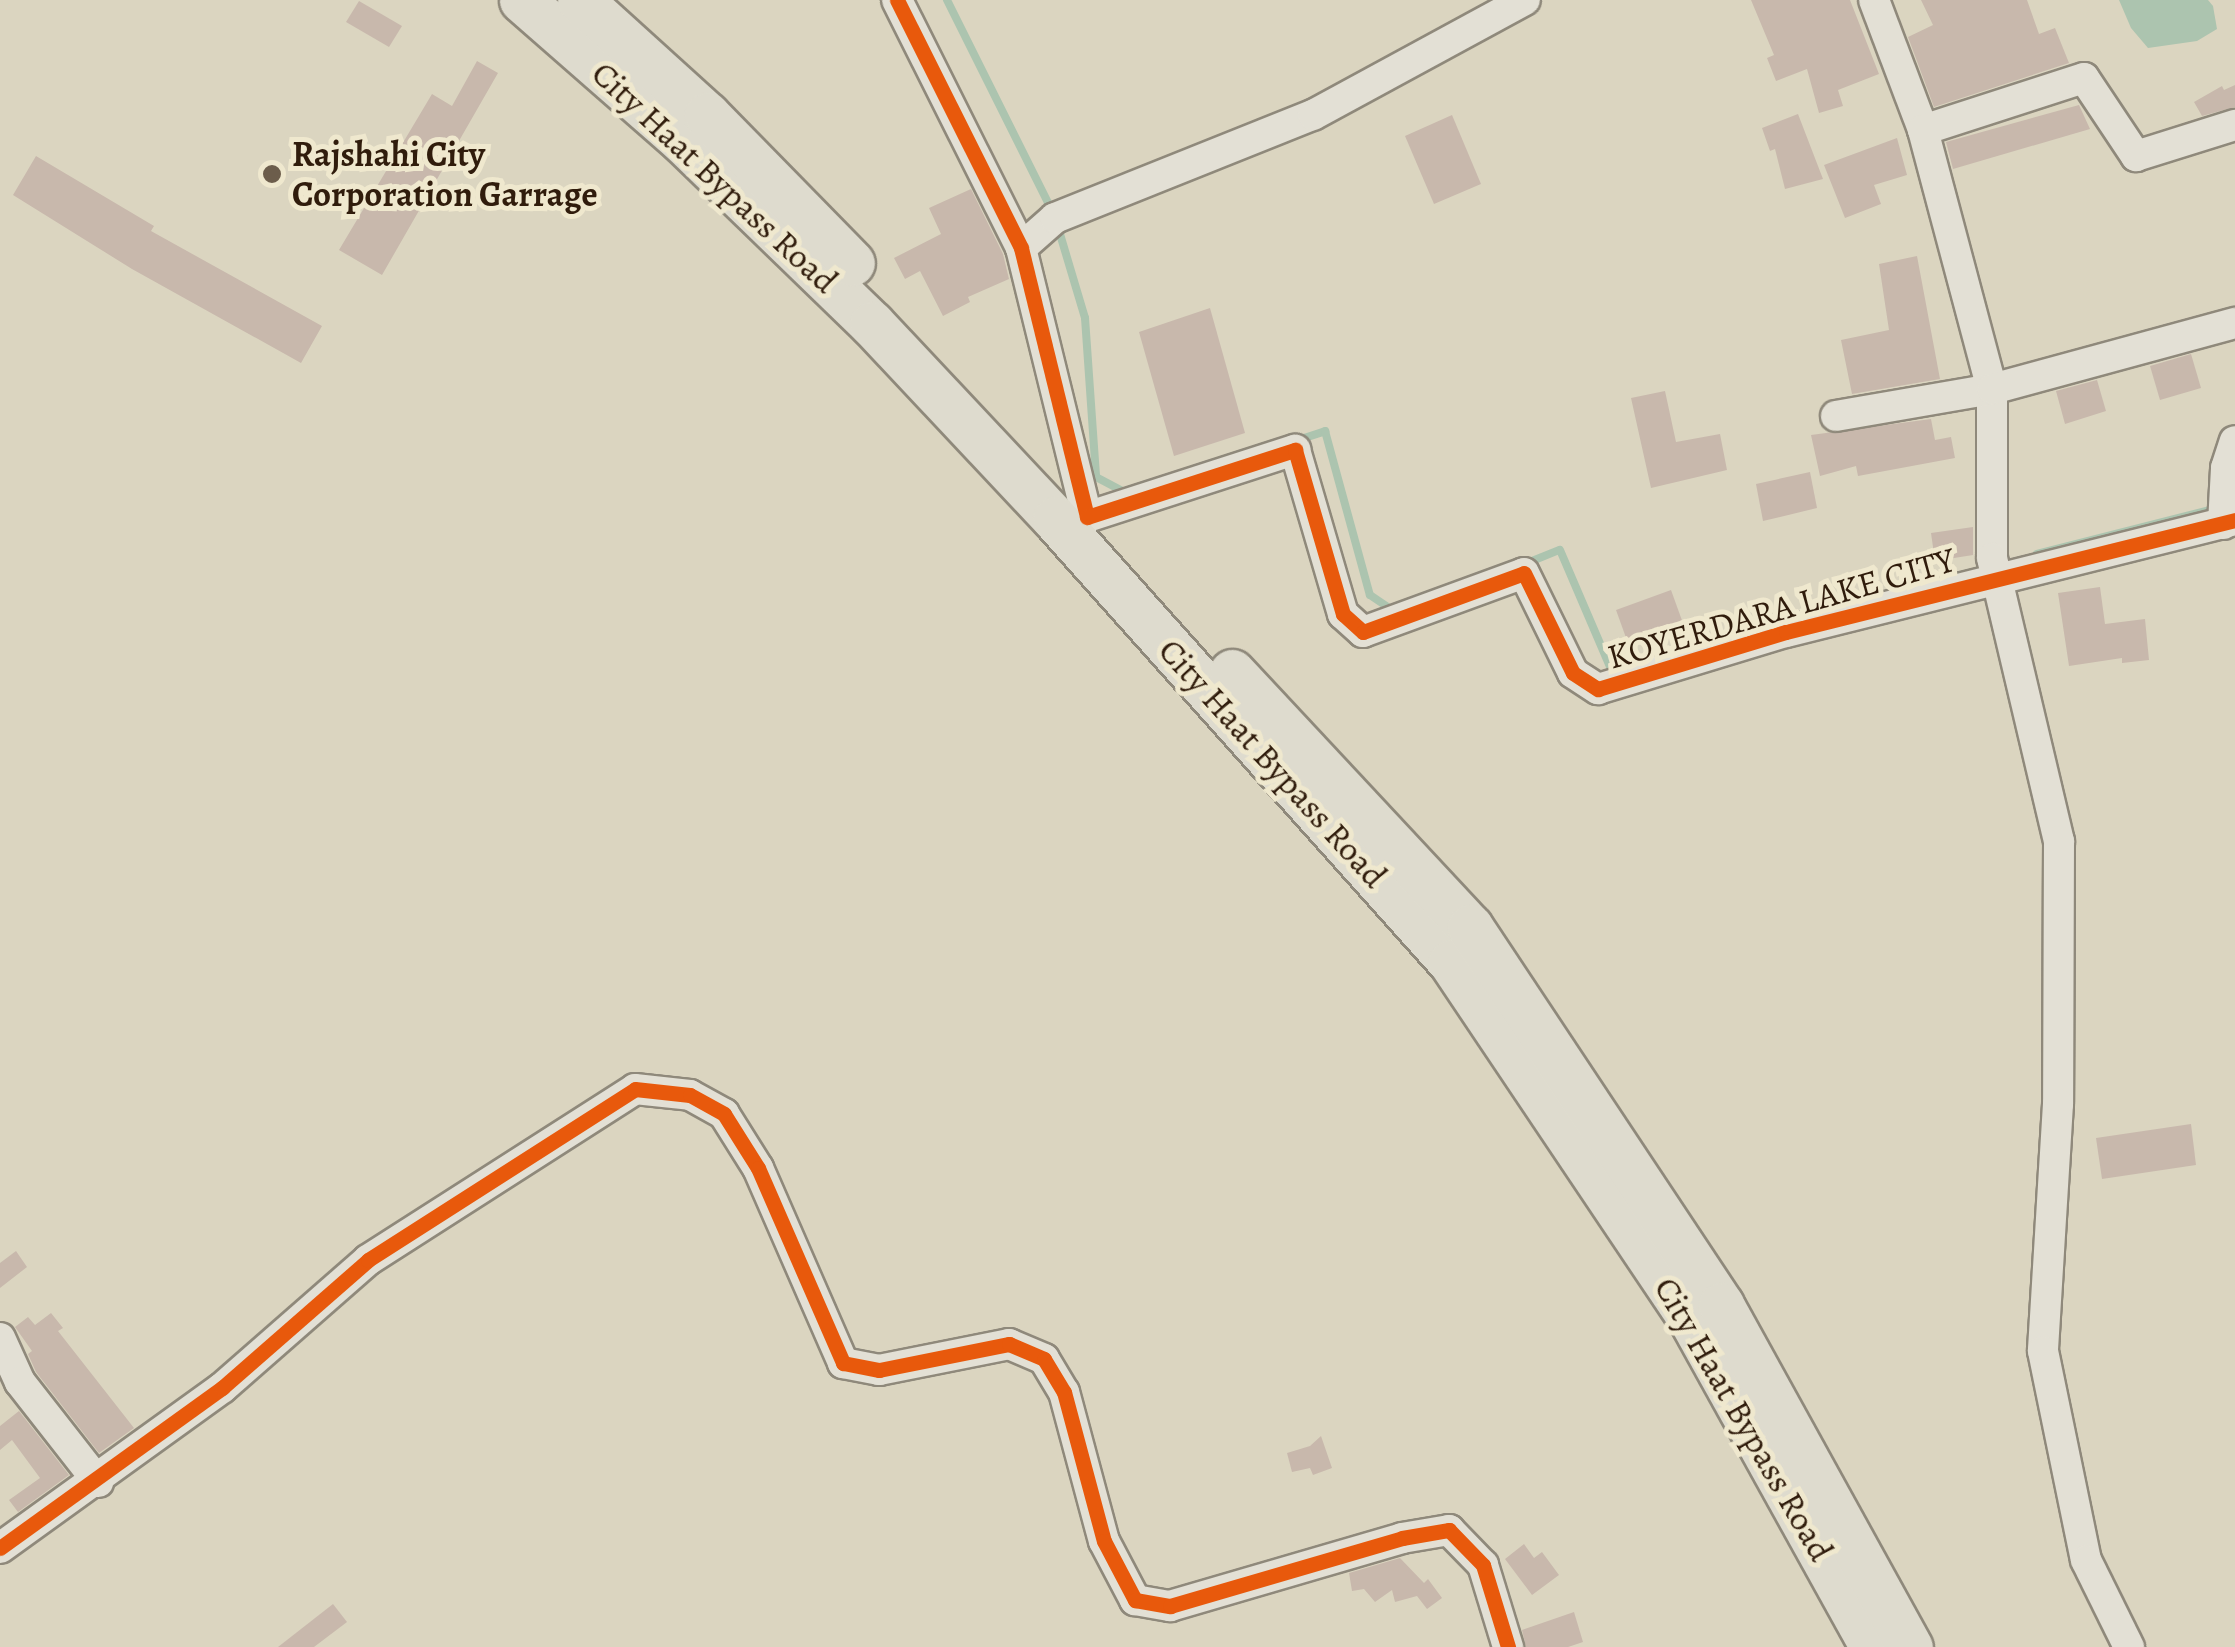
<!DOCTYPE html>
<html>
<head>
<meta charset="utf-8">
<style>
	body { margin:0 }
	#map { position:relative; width:2235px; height:1647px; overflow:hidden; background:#dbd5c0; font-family:Alegreya,serif }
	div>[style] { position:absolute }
	.water>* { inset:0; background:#acc4af }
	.stream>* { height:8px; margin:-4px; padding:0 4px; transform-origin:4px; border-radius:4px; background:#acc4af }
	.building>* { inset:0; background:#c8b8ac }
	.roads { filter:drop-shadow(2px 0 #8f897b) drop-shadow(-2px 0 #8f897b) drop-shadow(0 2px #8f897b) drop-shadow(0 -2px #8f897b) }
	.street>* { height:30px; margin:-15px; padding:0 15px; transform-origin:15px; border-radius:15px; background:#e3e0d5 }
	.primary>* { height:45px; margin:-22.5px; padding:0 22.5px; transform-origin:22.5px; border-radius:22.5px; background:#dedbce }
	.cycleway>* { height:15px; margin:-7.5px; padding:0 7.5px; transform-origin:7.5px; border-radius:7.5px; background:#e8590c }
	.dots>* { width:28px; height:28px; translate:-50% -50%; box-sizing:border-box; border:5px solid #efe8ce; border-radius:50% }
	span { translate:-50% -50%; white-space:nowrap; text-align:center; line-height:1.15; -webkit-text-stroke:10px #efe8ce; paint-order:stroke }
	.poi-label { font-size:35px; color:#301c0c; font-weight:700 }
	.left { translate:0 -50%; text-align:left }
	.street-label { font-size:35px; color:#301c0c }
</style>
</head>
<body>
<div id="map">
	<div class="water">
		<div style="clip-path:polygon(2119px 0,2208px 0,2213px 6px,2217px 29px,2197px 41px,2148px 48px,2131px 28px)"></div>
	</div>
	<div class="stream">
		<div style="left:947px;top:0;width:236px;rotate:63.5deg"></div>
		<div style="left:1057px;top:224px;width:98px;rotate:73.4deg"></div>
		<div style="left:1085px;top:318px;width:159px;rotate:86deg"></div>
		<div style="left:1096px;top:477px;width:38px;rotate:28deg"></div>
		<div style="left:1295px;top:441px;width:32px;rotate:-18deg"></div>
		<div style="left:1325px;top:431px;width:170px;rotate:74.7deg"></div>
		<div style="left:1370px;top:595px;width:29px;rotate:34deg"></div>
		<div style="left:2037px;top:554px;width:186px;rotate:-14.3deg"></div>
		<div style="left:1527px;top:563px;width:35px;rotate:-22deg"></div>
		<div style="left:1560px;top:550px;width:129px;rotate:66.8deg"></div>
		<div style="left:1611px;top:669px;width:32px;rotate:-16deg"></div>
	</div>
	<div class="building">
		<div style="clip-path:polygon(1751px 0,1850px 0,1879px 74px,1838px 90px,1843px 106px,1819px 113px,1807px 69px,1776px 81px,1767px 58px,1774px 55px)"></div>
		<div style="clip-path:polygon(1921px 0,2027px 0,2039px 34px,2055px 28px,2069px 63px,1934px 107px,1908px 37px,1933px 25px)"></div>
		<div style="clip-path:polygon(359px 1px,402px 26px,389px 47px,346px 22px)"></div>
		<div style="clip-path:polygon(477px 61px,498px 73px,382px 275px,339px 250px,432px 94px,452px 106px)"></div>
		<div style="clip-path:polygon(2235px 85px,2235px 107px,2202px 116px,2194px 102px,2222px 86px,2224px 90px)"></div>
		<div style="clip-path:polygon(2079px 105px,2090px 129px,1953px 169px,1946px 142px)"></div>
		<div style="clip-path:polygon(1798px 114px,1823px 179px,1785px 189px,1775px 149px,1770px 151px,1762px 128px)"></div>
		<div style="clip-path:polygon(1452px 115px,1481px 184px,1434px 204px,1405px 136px)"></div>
		<div style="clip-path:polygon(1897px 138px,1907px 175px,1874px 185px,1881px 204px,1845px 218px,1824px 165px)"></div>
		<div style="clip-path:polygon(36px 156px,154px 226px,151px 231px,322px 326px,301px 363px,132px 269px,13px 195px)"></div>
		<div style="clip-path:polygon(971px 189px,1003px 254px,1009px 279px,968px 297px,970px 302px,943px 316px,920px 271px,905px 279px,894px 258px,941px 234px,929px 208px)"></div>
		<div style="clip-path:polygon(1917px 256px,1940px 379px,1852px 394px,1841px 340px,1889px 330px,1879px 264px)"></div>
		<div style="clip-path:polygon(1210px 308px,1245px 433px,1174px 456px,1139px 332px)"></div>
		<div style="clip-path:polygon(2191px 354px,2201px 388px,2160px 400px,2150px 366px)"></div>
		<div style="clip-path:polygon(2097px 380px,2106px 411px,2065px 424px,2056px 391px)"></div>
		<div style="clip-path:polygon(1665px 391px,1676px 442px,1720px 434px,1727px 470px,1651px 488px,1631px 398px)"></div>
		<div style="clip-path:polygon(1931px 419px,1935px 440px,1951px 437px,1955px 458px,1858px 476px,1856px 466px,1820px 476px,1811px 435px)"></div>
		<div style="clip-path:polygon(1810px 472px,1817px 508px,1763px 521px,1756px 484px)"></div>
		<div style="clip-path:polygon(1973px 527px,1973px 555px,1935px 561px,1931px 533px)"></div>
		<div style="clip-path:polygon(2100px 587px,2105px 624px,2145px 619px,2149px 660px,2122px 663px,2122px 658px,2069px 666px,2058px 593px)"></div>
		<div style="clip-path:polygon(1671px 590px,1684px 626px,1629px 646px,1616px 610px)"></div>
		<div style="clip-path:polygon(2191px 1124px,2196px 1165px,2102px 1179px,2096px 1138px)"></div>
		<div style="clip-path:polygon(16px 1251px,27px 1267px,0 1288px,0 1263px)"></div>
		<div style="clip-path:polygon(51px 1313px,63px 1328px,58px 1331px,134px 1428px,99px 1453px,36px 1372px,28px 1354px,32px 1351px,15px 1327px,28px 1317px,35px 1325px)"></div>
		<div style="clip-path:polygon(19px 1411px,69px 1475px,18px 1512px,9px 1500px,40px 1478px,12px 1440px,0 1450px,0 1426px)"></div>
		<div style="clip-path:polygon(1321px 1436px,1332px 1468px,1313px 1475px,1310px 1468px,1292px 1472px,1287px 1453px,1310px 1446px)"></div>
		<div style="clip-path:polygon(1524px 1544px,1534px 1558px,1542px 1552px,1559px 1575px,1532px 1595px,1505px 1559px)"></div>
		<div style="clip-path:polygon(1400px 1558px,1424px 1583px,1428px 1579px,1442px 1598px,1427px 1609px,1417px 1596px,1395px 1602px,1392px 1590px,1375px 1602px,1364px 1589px,1352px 1591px,1349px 1573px)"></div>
		<div style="clip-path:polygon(333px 1604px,347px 1622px,314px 1647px,278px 1647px)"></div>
		<div style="clip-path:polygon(1574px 1612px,1583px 1642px,1568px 1647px,1526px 1647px,1522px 1630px)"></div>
	</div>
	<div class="roads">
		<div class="street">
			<div style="left:897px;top:0;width:277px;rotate:63.4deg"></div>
			<div style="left:1021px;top:248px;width:277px;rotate:76.2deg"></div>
			<div style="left:1087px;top:517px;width:219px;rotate:-17.9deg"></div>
			<div style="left:1295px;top:450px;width:171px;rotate:73.7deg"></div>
			<div style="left:1343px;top:614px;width:27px;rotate:42deg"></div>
			<div style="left:1363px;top:632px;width:171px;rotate:-20.1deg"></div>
			<div style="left:1524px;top:573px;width:111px;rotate:63.9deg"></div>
			<div style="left:1573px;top:673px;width:30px;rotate:33deg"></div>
			<div style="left:1598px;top:689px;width:196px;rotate:-16.9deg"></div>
			<div style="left:1786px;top:632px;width:463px;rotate:-14deg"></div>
			<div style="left:1874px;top:0;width:139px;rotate:69.3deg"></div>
			<div style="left:1923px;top:130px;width:268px;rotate:75.1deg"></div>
			<div style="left:1992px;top:389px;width:169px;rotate:90deg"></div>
			<div style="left:1992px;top:558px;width:291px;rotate:76.7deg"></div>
			<div style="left:2059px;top:841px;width:263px;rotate:90.2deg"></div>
			<div style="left:2058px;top:1104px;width:247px;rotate:93.5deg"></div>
			<div style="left:2043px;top:1351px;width:213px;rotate:78.4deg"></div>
			<div style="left:2086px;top:1560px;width:97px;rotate:63.7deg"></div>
			<div style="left:1923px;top:130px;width:169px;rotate:-17.9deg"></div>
			<div style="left:2084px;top:78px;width:94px;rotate:56.3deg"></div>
			<div style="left:2136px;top:156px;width:104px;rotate:-17.4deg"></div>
			<div style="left:1021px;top:248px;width:45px;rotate:-41.4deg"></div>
			<div style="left:1055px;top:218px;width:278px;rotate:-21.8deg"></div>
			<div style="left:1313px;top:115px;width:241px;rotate:-28.5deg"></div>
			<div style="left:1836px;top:416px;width:158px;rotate:-9.8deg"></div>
			<div style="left:1992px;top:389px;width:252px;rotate:-15.2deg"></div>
			<div style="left:2223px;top:524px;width:56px;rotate:-86.9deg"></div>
			<div style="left:2226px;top:468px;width:28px;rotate:-72deg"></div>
			<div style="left:0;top:1338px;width:48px;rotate:65.6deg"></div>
			<div style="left:20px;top:1382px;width:127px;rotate:52deg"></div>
			<div style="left:0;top:1548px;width:274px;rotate:-35.8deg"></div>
			<div style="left:222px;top:1388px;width:194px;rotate:-41.2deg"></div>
			<div style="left:368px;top:1260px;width:317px;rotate:-32.6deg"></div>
			<div style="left:635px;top:1089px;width:55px;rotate:6.2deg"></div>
			<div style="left:690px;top:1095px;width:39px;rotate:29deg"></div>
			<div style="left:724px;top:1114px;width:64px;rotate:57.8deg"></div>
			<div style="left:758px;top:1168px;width:213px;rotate:66.4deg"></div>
			<div style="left:843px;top:1363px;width:37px;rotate:11deg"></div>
			<div style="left:879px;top:1370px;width:133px;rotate:-11.3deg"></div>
			<div style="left:1009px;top:1344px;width:38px;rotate:23deg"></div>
			<div style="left:1044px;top:1359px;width:39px;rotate:59deg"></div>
			<div style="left:1064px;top:1392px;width:154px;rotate:75deg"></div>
			<div style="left:1104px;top:1541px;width:67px;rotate:62.3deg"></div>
			<div style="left:1135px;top:1600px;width:36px;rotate:10deg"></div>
			<div style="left:1170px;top:1606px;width:242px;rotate:-16.3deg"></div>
			<div style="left:1402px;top:1538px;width:48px;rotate:-9.7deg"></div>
			<div style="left:1449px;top:1530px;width:49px;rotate:45.8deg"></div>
			<div style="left:1483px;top:1565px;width:86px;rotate:73deg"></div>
		</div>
		<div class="primary">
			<div style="left:522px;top:0;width:213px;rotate:41.2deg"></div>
			<div style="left:682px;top:140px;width:264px;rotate:44.1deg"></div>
			<div style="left:872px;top:324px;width:267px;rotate:46.8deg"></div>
			<div style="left:1055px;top:519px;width:594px;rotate:48.21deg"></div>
			<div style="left:1451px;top:962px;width:430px;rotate:56.1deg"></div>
			<div style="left:1691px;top:1319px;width:375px;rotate:61deg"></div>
			<div style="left:580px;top:0;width:171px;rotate:42.2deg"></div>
			<div style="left:707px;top:115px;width:207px;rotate:45.6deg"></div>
			<div style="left:1232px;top:672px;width:349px;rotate:47deg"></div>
			<div style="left:1470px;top:927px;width:454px;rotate:56.4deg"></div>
			<div style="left:1721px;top:1305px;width:391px;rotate:61.1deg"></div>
		</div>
	</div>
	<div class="cycleway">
		<div style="left:897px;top:0;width:277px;rotate:63.4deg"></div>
		<div style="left:1021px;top:248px;width:277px;rotate:76.2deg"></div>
		<div style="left:1087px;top:517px;width:219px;rotate:-17.9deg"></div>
		<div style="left:1295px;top:450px;width:171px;rotate:73.7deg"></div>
		<div style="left:1343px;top:614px;width:27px;rotate:42deg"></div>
		<div style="left:1363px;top:632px;width:171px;rotate:-20.1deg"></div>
		<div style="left:1524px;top:573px;width:111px;rotate:63.9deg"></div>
		<div style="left:1573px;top:673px;width:30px;rotate:33deg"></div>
		<div style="left:1598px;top:689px;width:196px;rotate:-16.9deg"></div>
		<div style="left:1786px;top:632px;width:463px;rotate:-14deg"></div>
		<div style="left:0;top:1548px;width:274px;rotate:-35.8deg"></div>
		<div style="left:222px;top:1388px;width:194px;rotate:-41.2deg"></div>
		<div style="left:368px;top:1260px;width:317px;rotate:-32.6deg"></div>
		<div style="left:635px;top:1089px;width:55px;rotate:6.2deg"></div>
		<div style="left:690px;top:1095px;width:39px;rotate:29deg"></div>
		<div style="left:724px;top:1114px;width:64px;rotate:57.8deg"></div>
		<div style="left:758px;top:1168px;width:213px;rotate:66.4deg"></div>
		<div style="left:843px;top:1363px;width:37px;rotate:11deg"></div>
		<div style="left:879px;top:1370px;width:133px;rotate:-11.3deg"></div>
		<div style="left:1009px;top:1344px;width:38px;rotate:23deg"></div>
		<div style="left:1044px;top:1359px;width:39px;rotate:59deg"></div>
		<div style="left:1064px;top:1392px;width:154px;rotate:75deg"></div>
		<div style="left:1104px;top:1541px;width:67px;rotate:62.3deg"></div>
		<div style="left:1135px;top:1600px;width:36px;rotate:10deg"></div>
		<div style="left:1170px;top:1606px;width:242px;rotate:-16.3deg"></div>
		<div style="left:1402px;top:1538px;width:48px;rotate:-9.7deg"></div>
		<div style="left:1449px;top:1530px;width:49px;rotate:45.8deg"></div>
		<div style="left:1483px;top:1565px;width:86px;rotate:73deg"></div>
	</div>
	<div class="dots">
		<div style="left:272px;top:174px;background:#6c5d4b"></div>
	</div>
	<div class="poi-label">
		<span class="left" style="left:292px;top:174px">Rajshahi City<br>Corporation Garrage</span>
	</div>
	<div class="street-label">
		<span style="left:715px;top:177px;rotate:43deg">City Haat Bypass Road</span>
		<span style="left:1781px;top:608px;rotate:-16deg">KOYERDARA LAKE CITY</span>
		<span style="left:1273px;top:763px;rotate:48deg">City Haat Bypass Road</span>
		<span style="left:1744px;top:1419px;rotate:60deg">City Haat Bypass Road</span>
	</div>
</div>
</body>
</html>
